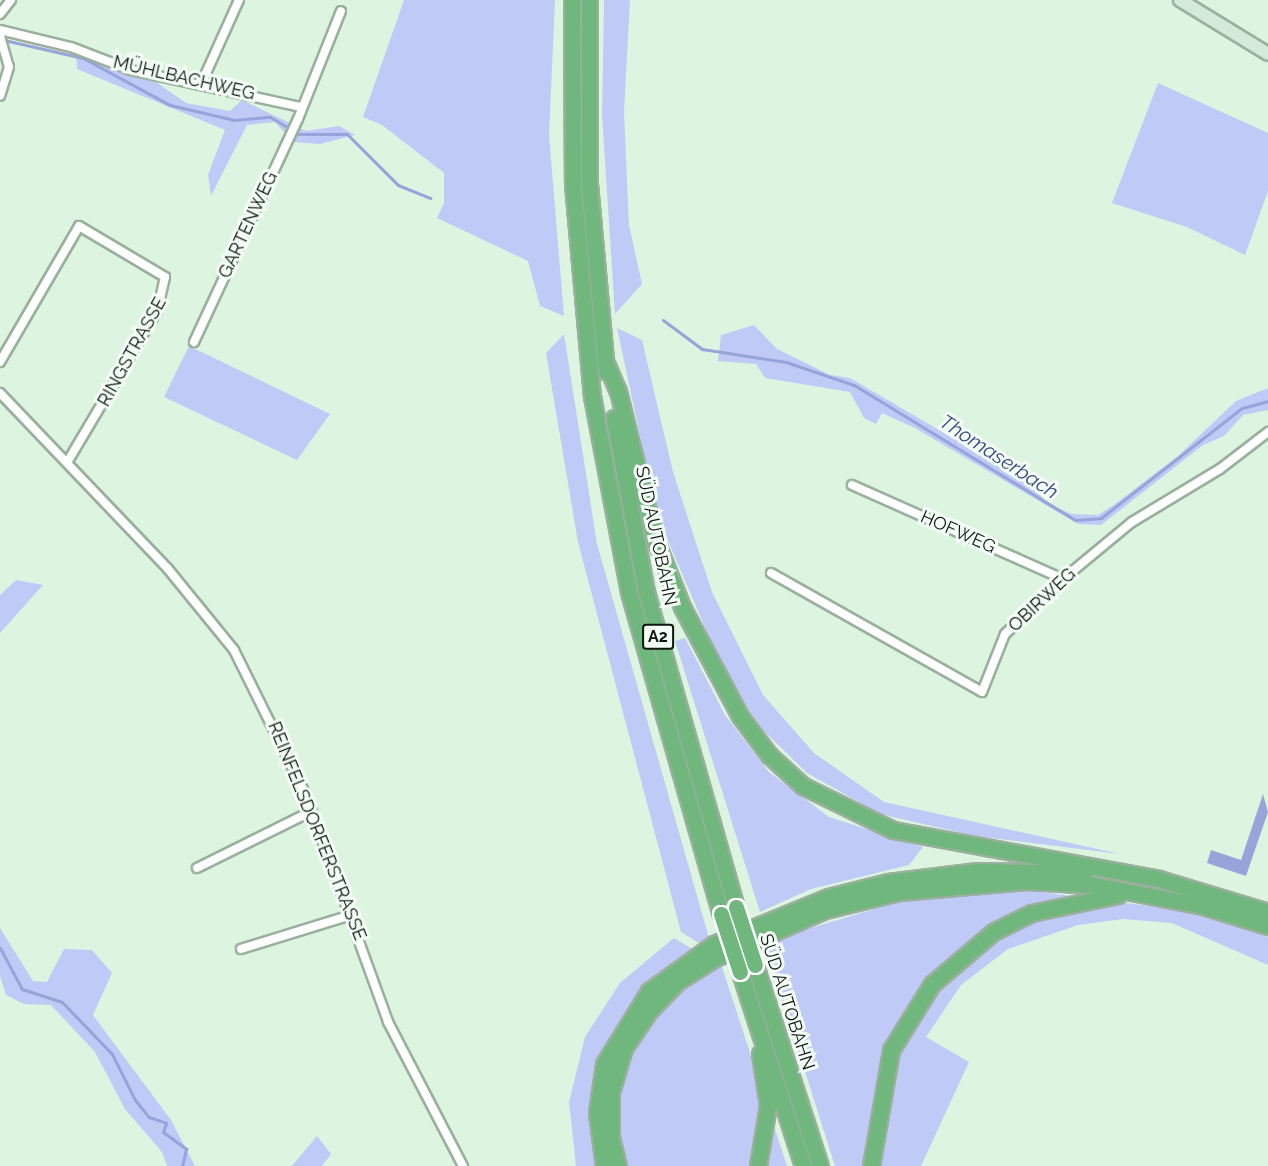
<!DOCTYPE html>
<html>
<head>
<meta charset="utf-8">
<style>
	body { margin:0 }
	#map { position:relative; width:1268px; height:1166px; overflow:hidden; background:#ddf5e0; font-family:Raleway,sans-serif }
	div>[style] { position:absolute }
	.green>* { inset:0; background:#bfcaf6 }
	.water>* { inset:0; background:#97a4da }
	.stream>* { height:3px; margin:-1.5px; padding:0 1.5px; transform-origin:1.5px; border-radius:1.5px; background:#97a4da }
	.roads { filter:drop-shadow(2px 0 #99b09c) drop-shadow(-2px 0 #99b09c) drop-shadow(0 2px #99b09c) drop-shadow(0 -2px #99b09c) }
	.street>* { height:8px; margin:-4px; padding:0 4px; transform-origin:4px; border-radius:4px; background:#fff }
	.secondary>* { height:12px; margin:-6px; padding:0 6px; transform-origin:6px; border-radius:6px; background:#d4e9d8 }
	.highway>* { height:15px; margin:-7.5px; padding:0 7.5px; transform-origin:7.5px; border-radius:7.5px; background:#70b77e }
	.bridges { filter:drop-shadow(2px 0 #fff) drop-shadow(-2px 0 #fff) drop-shadow(0 2px #fff) drop-shadow(0 -2px #fff) }
	.highway-bridge>* { height:15px; margin:-7.5px; padding:0 7.5px; transform-origin:7.5px; border-radius:7.5px; background:#70b77e }
	span { translate:-50% -50%; white-space:nowrap; text-align:center; line-height:1.15; -webkit-text-stroke:6px #f4fef6; paint-order:stroke }
	.shield-label span { padding:2px 4px; background:#f4fef6; border:2px solid; border-radius:4px; -webkit-text-stroke-width:0 }
	.shield-label { font-size:16px; color:#0d160f; font-weight:700 }
	.street-label { font-size:18px; color:#0d160f }
	.water-label { font-size:20px; color:#3a4586; font-style:italic }
</style>
</head>
<body>
<div id="map">
	<div class="green">
		<div style="clip-path:polygon(404px 0,555px 0,549px 135px,564px 316px,540px 306px,528px 261px,437px 218px,444px 203px,444px 173px,382px 125px,363px 117px)"></div>
		<div style="clip-path:polygon(604px 0,630px 0,624px 112px,629px 225px,642px 284px,615px 314px,602px 115px)"></div>
		<div style="clip-path:polygon(76px 53px,156px 82px,186px 103px,230px 111px,242px 100px,306px 131px,339px 126px,355px 135px,320px 144px,293px 142px,275px 122px,247px 125px,211px 196px,208px 175px,225px 130px,77px 69px)"></div>
		<div style="clip-path:polygon(1158px 83px,1268px 133px,1268px 191px,1245px 255px,1187px 227px,1112px 203px)"></div>
		<div style="clip-path:polygon(754px 325px,777px 349px,830px 375px,850px 378px,1033px 485px,1047px 504px,1072px 514px,1098px 515px,1115px 504px,1178px 456px,1236px 401px,1268px 388px,1268px 410px,1243px 415px,1224px 436px,1203px 445px,1101px 525px,1078px 524px,915px 428px,882px 413px,876px 424px,864px 418px,850px 392px,765px 378px,756px 364px,718px 361px,721px 335px)"></div>
		<div style="clip-path:polygon(617px 328px,642px 340px,673px 472px,712px 592px,763px 695px,814px 753px,884px 802px,1120px 854px,975px 836px,880px 814px,807px 773px,765px 732px,728px 681px,657px 515px)"></div>
		<div style="clip-path:polygon(564px 334px,597px 544px,709px 938px,699px 943px,681px 932px,578px 542px,546px 353px)"></div>
		<div style="clip-path:polygon(189px 346px,330px 414px,297px 460px,164px 397px)"></div>
		<div style="clip-path:polygon(16px 580px,43px 585px,0 633px,0 595px)"></div>
		<div style="clip-path:polygon(685px 638px,725px 715px,769px 772px,829px 817px,923px 847px,909px 865px,811px 889px,760px 912px,675px 641px)"></div>
		<div style="clip-path:polygon(1011px 888px,1196px 912px,1268px 937px,1268px 965px,1172px 923px,1123px 919px,1078px 925px,1008px 949px,961px 985px,926px 1037px,969px 1062px,921px 1166px,835px 1166px,764px 942px,914px 897px)"></div>
		<div style="clip-path:polygon(0 928px,33px 981px,47px 982px,64px 949px,92px 950px,112px 973px,93px 1015px,171px 1120px,195px 1166px,167px 1166px,162px 1152px,125px 1109px,95px 1052px,51px 1005px,24px 1004px,6px 995px,0 976px)"></div>
		<div style="clip-path:polygon(674px 938px,722px 967px,787px 1166px,576px 1166px,569px 1102px,585px 1037px,620px 983px)"></div>
		<div style="clip-path:polygon(317px 1136px,331px 1154px,322px 1166px,292px 1166px)"></div>
	</div>
	<div class="water">
		<div style="clip-path:polygon(1263px 794px,1268px 812px,1246px 876px,1207px 863px,1211px 850px,1241px 860px)"></div>
	</div>
	<div class="stream">
		<div style="left:4px;top:40px;width:81px;rotate:12.8deg"></div>
		<div style="left:83px;top:58px;width:99px;rotate:28.4deg"></div>
		<div style="left:170px;top:105px;width:66px;rotate:13.2deg"></div>
		<div style="left:234px;top:120px;width:36px;rotate:-5deg"></div>
		<div style="left:270px;top:117px;width:22px;rotate:30deg"></div>
		<div style="left:297px;top:134px;width:50px"></div>
		<div style="left:347px;top:134px;width:72px;rotate:45deg"></div>
		<div style="left:398px;top:185px;width:35px;rotate:22deg"></div>
		<div style="left:663px;top:320px;width:49px;rotate:36.6deg"></div>
		<div style="left:702px;top:349px;width:85px;rotate:8.8deg"></div>
		<div style="left:786px;top:362px;width:72px;rotate:18.7deg"></div>
		<div style="left:854px;top:385px;width:259px;rotate:31.4deg"></div>
		<div style="left:1075px;top:520px;width:26px;rotate:-4deg"></div>
		<div style="left:1101px;top:518px;width:179px;rotate:-38deg"></div>
		<div style="left:1242px;top:408px;width:27px;rotate:-15deg"></div>
		<div style="left:0;top:948px;width:47px;rotate:61.8deg"></div>
		<div style="left:22px;top:989px;width:42px;rotate:18deg"></div>
		<div style="left:62px;top:1002px;width:72px;rotate:46.1deg"></div>
		<div style="left:112px;top:1054px;width:51px;rotate:63.4deg"></div>
		<div style="left:135px;top:1100px;width:22px;rotate:51deg"></div>
		<div style="left:149px;top:1117px;width:18px;rotate:19deg"></div>
		<div style="left:166px;top:1123px;width:9px;rotate:108deg"></div>
		<div style="left:163px;top:1132px;width:29px;rotate:36deg"></div>
		<div style="left:186px;top:1149px;width:17px;rotate:103deg"></div>
	</div>
	<div class="roads">
		<div class="street">
			<div style="left:0;top:14px;width:18px;rotate:-52deg"></div>
			<div style="left:0;top:30px;width:73px;rotate:13.5deg"></div>
			<div style="left:71px;top:47px;width:64px;rotate:21deg"></div>
			<div style="left:131px;top:70px;width:173px;rotate:12.3deg"></div>
			<div style="left:0;top:36px;width:32px;rotate:74deg"></div>
			<div style="left:9px;top:67px;width:30px;rotate:107deg"></div>
			<div style="left:202px;top:82px;width:90px;rotate:-65.7deg"></div>
			<div style="left:194px;top:342px;width:246px;rotate:-65deg"></div>
			<div style="left:298px;top:119px;width:116px;rotate:-68.3deg"></div>
			<div style="left:0;top:362px;width:157px;rotate:-59.8deg"></div>
			<div style="left:79px;top:226px;width:100px;rotate:30.7deg"></div>
			<div style="left:165px;top:277px;width:35px;rotate:103deg"></div>
			<div style="left:157px;top:311px;width:174px;rotate:120.7deg"></div>
			<div style="left:0;top:393px;width:243px;rotate:46.3deg"></div>
			<div style="left:168px;top:569px;width:104px;rotate:50.8deg"></div>
			<div style="left:234px;top:650px;width:162px;rotate:63.6deg"></div>
			<div style="left:306px;top:795px;width:241px;rotate:70.1deg"></div>
			<div style="left:388px;top:1022px;width:162px;rotate:62.5deg"></div>
			<div style="left:852px;top:485px;width:231px;rotate:24deg"></div>
			<div style="left:771px;top:573px;width:242px;rotate:29.4deg"></div>
			<div style="left:982px;top:692px;width:62px;rotate:-68.4deg"></div>
			<div style="left:1005px;top:634px;width:80px;rotate:-43.5deg"></div>
			<div style="left:1063px;top:579px;width:89px;rotate:-39.6deg"></div>
			<div style="left:1132px;top:522px;width:103px;rotate:-31.1deg"></div>
			<div style="left:1220px;top:469px;width:61px;rotate:-37.6deg"></div>
			<div style="left:197px;top:868px;width:128px;rotate:-26.4deg"></div>
			<div style="left:241px;top:949px;width:115px;rotate:-17.2deg"></div>
		</div>
		<div class="secondary">
			<div style="left:1180px;top:0;width:103px;rotate:31.5deg"></div>
		</div>
		<div class="highway">
			<div style="left:572px;top:0;width:184px;rotate:89.7deg"></div>
			<div style="left:573px;top:184px;width:213px;rotate:84.9deg"></div>
			<div style="left:592px;top:396px;width:199px;rotate:79.3deg"></div>
			<div style="left:629px;top:592px;width:335px;rotate:74.1deg"></div>
			<div style="left:589px;top:0;width:184px;rotate:90deg"></div>
			<div style="left:589px;top:184px;width:188px;rotate:84.8deg"></div>
			<div style="left:605px;top:361px;width:33px;rotate:67deg"></div>
			<div style="left:618px;top:391px;width:153px;rotate:76deg"></div>
			<div style="left:655px;top:539px;width:73px;rotate:68.3deg"></div>
			<div style="left:682px;top:607px;width:123px;rotate:62deg"></div>
			<div style="left:740px;top:716px;width:49px;rotate:53.4deg"></div>
			<div style="left:769px;top:755px;width:46px;rotate:42.4deg"></div>
			<div style="left:803px;top:786px;width:100px;rotate:26.1deg"></div>
			<div style="left:893px;top:830px;width:270px;rotate:10.4deg"></div>
			<div style="left:1159px;top:879px;width:114px;rotate:16.8deg"></div>
			<div style="left:614px;top:418px;width:177px;rotate:79.6deg"></div>
			<div style="left:646px;top:592px;width:328px;rotate:74.1deg"></div>
			<div style="left:755px;top:965px;width:211px;rotate:72.1deg"></div>
			<div style="left:740px;top:972px;width:204px;rotate:72deg"></div>
			<div style="left:604px;top:1166px;width:53px;rotate:-97.5deg"></div>
			<div style="left:597px;top:1113px;width:49px;rotate:-81.9deg"></div>
			<div style="left:604px;top:1064px;width:86px;rotate:-58.3deg"></div>
			<div style="left:649px;top:991px;width:80px;rotate:-35.9deg"></div>
			<div style="left:714px;top:944px;width:123px;rotate:-22.4deg"></div>
			<div style="left:828px;top:897px;width:62px;rotate:-14deg"></div>
			<div style="left:888px;top:882px;width:90px;rotate:-7deg"></div>
			<div style="left:977px;top:871px;width:107px;rotate:1.1deg"></div>
			<div style="left:618px;top:1166px;width:29px;rotate:-104deg"></div>
			<div style="left:611px;top:1138px;width:46px;rotate:-90deg"></div>
			<div style="left:611px;top:1092px;width:46px;rotate:-73.5deg"></div>
			<div style="left:624px;top:1048px;width:45px;rotate:-56deg"></div>
			<div style="left:649px;top:1011px;width:40px;rotate:-46deg"></div>
			<div style="left:677px;top:982px;width:45px;rotate:-32.3deg"></div>
			<div style="left:715px;top:958px;width:120px;rotate:-23.6deg"></div>
			<div style="left:825px;top:910px;width:76px;rotate:-13.7deg"></div>
			<div style="left:899px;top:892px;width:128px;rotate:-4.9deg"></div>
			<div style="left:1027px;top:881px;width:68px;rotate:3.4deg"></div>
			<div style="left:1095px;top:885px;width:110px;rotate:11deg"></div>
			<div style="left:1203px;top:906px;width:68px;rotate:17.1deg"></div>
			<div style="left:758px;top:1166px;width:62px;rotate:-80.7deg"></div>
			<div style="left:768px;top:1105px;width:52px;rotate:-98.9deg"></div>
			<div style="left:871px;top:1166px;width:118px;rotate:-80.2deg"></div>
			<div style="left:891px;top:1050px;width:78px;rotate:-58.2deg"></div>
			<div style="left:932px;top:984px;width:80px;rotate:-40.4deg"></div>
			<div style="left:993px;top:932px;width:42px;rotate:-26.6deg"></div>
			<div style="left:1031px;top:913px;width:89px;rotate:-11.7deg"></div>
		</div>
	</div>
	<div class="bridges">
		<div class="highway-bridge">
			<div style="left:736px;top:907px;width:61px;rotate:71.9deg"></div>
			<div style="left:721px;top:914px;width:61px;rotate:71.9deg"></div>
		</div>
	</div>
	<div class="shield-label">
		<span style="left:658px;top:637px">A2</span>
	</div>
	<div class="street-label">
		<span style="left:184px;top:78px;rotate:13deg">MÜHLBACHWEG</span>
		<span style="left:248px;top:225px;rotate:-65deg">GARTENWEG</span>
		<span style="left:132px;top:352px;rotate:-61deg">RINGSTRASSE</span>
		<span style="left:958px;top:532px;rotate:24deg">HOFWEG</span>
		<span style="left:656px;top:536px;rotate:78deg">SÜD AUTOBAHN</span>
		<span style="left:1042px;top:600px;rotate:-43deg">OBIRWEG</span>
		<span style="left:317px;top:831px;rotate:68deg">REINFELSDORFERSTRASSE</span>
		<span style="left:787px;top:1002px;rotate:72deg">SÜD AUTOBAHN</span>
	</div>
	<div class="water-label">
		<span style="left:999px;top:457px;rotate:33deg">Thomaserbach</span>
	</div>
</div>
</body>
</html>
